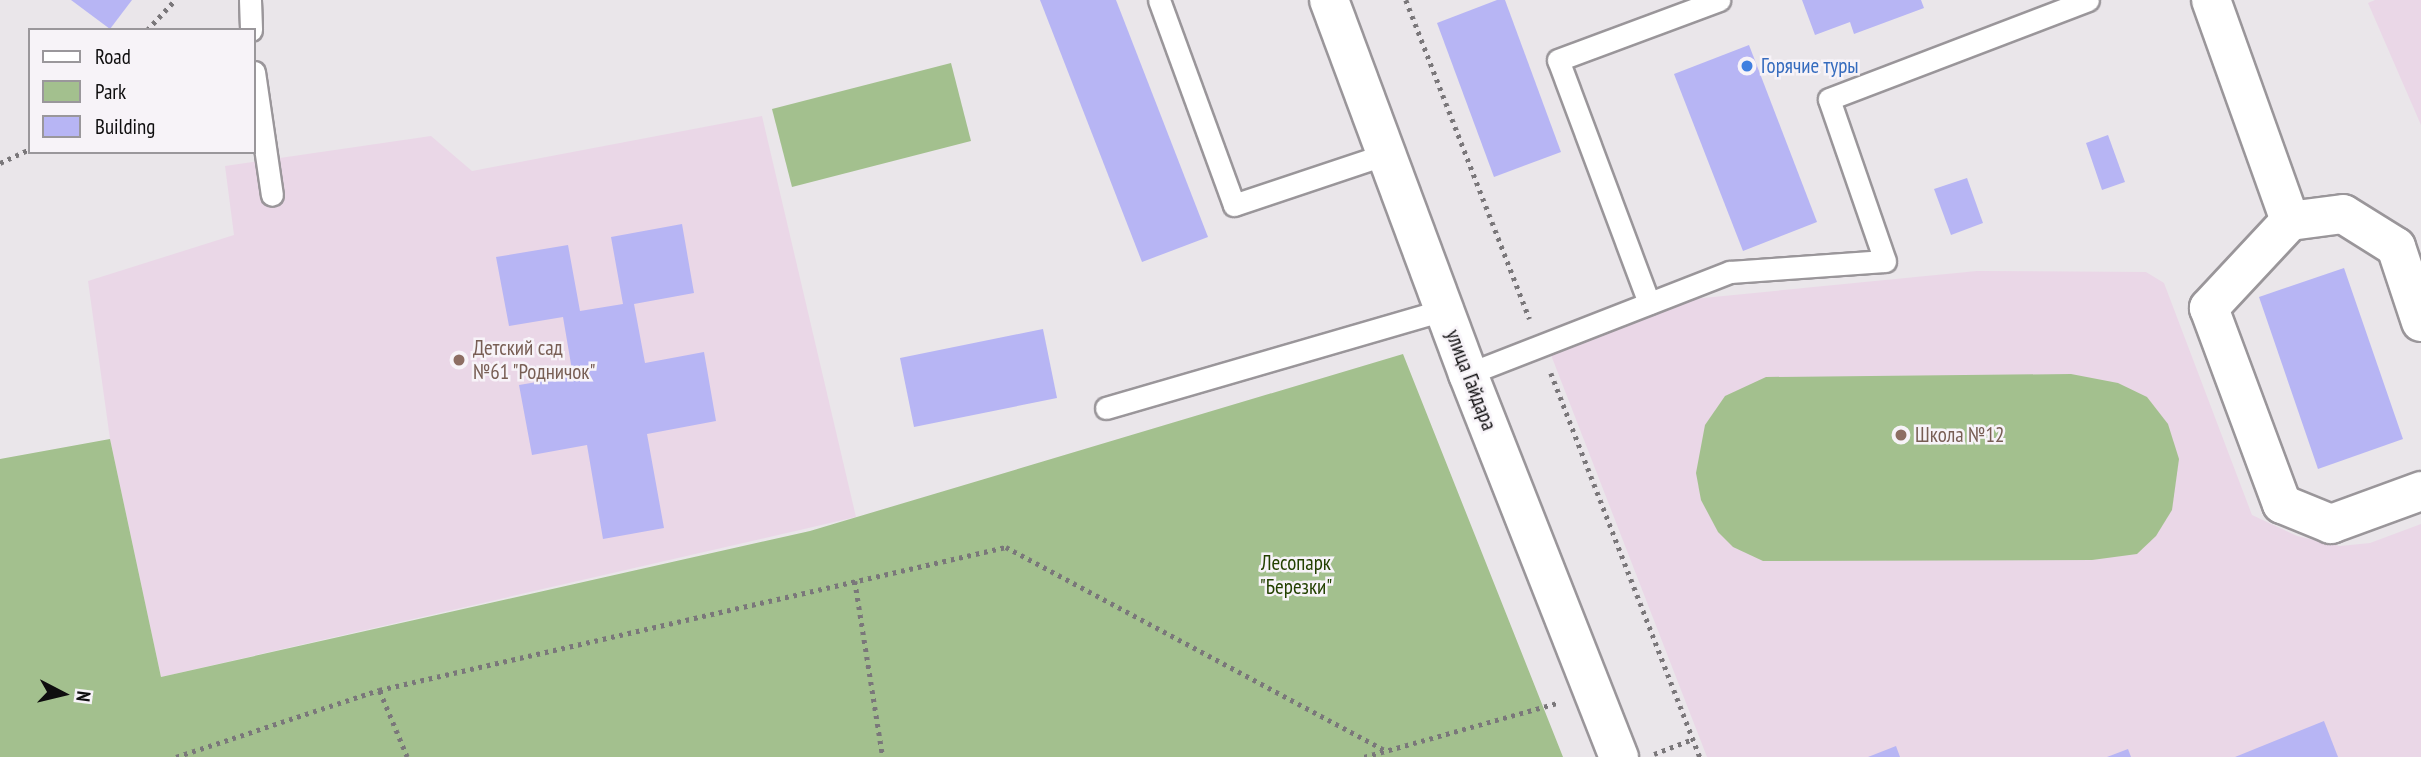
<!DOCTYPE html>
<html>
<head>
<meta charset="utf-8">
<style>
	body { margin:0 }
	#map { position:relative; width:2421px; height:757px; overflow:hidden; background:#eae6ea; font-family:"PT Sans Narrow",sans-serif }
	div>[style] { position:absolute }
	.education>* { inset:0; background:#ead7e7 }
	.green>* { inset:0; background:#a3c08e }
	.building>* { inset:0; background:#b7b5f4 }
	.path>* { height:4.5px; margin-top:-2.25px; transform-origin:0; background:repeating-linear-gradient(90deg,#7a777a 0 3.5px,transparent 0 8.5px) }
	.roads { filter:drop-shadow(2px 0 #9a969a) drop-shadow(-2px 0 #9a969a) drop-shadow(0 2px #9a969a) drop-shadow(0 -2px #9a969a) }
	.lane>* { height:21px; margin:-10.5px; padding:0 10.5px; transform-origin:10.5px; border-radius:10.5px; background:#fff }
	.street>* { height:38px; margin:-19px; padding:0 19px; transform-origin:19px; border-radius:19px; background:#fff }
	.secondary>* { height:38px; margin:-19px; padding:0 19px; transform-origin:19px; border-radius:19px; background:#fff }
	.dots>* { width:19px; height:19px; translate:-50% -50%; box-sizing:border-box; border:4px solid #f7f3f8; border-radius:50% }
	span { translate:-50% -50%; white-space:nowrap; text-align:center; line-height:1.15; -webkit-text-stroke:5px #f7f3f8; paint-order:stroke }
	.shop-label { font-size:21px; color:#366cbe }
	.left { translate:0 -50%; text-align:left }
	.education-label { font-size:21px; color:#785e54 }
	.street-label { font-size:21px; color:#0f0e0f }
	.park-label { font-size:21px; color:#234100 }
	.legend { position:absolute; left:28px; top:28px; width:228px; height:126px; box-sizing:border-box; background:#f7f3f8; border:2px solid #9a979b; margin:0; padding:9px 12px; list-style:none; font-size:21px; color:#0f0e0f }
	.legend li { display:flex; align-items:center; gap:14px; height:35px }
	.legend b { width:35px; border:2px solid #9a979b }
	.north { position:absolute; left:28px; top:659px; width:70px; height:70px; -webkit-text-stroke:5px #f7f3f8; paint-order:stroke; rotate:97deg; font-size:19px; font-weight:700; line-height:28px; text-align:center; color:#0f0e0f }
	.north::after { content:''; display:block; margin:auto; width:24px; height:32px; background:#0f0e0f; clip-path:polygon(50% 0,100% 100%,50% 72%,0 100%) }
</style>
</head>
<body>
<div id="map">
	<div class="education">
		<div style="clip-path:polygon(2375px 0,2421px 0,2421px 125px,2368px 3px)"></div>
		<div style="clip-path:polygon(762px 116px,856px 517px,161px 677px,110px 439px,88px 281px,234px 235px,225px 166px,431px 136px,472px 171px)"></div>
		<div style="clip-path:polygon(1977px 271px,2146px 272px,2164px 283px,2252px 515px,2297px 536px,2340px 546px,2370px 543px,2421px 524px,2421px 757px,1707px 757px,1551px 355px,1693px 299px)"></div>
	</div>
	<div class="green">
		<div style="clip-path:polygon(951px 63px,971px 141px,792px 187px,772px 109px)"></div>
		<div style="clip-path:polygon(1403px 354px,1563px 757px,0 757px,0 459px,110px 439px,161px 677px,810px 531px)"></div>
		<div style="clip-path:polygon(2071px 374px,2118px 383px,2147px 397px,2168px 424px,2179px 459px,2172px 510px,2156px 536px,2137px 554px,2092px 560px,1763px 561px,1733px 547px,1718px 532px,1701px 500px,1696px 473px,1705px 425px,1725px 396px,1766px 377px)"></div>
	</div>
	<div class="building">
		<div style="clip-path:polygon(71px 0,132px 0,110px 29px)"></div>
		<div style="clip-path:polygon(1040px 0,1116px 0,1208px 237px,1142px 262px)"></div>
		<div style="clip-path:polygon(1497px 0,1505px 0,1561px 152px,1494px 177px,1437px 23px)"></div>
		<div style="clip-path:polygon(1802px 0,1921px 0,1924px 8px,1854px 34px,1850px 22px,1815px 35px)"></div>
		<div style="clip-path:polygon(1749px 45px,1817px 222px,1743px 251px,1674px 74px)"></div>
		<div style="clip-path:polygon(2108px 135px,2125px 182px,2102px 190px,2086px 143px)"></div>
		<div style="clip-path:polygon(1967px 178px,1983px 223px,1951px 235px,1934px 189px)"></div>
		<div style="clip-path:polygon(682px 224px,694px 293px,634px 304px,645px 363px,704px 352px,716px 421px,647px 434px,664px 528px,603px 539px,587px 445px,532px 455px,519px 385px,573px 376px,563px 317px,509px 326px,496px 257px,568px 245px,580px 311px,623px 304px,611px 237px)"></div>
		<div style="clip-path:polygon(2344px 268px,2403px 439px,2318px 469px,2259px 297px)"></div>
		<div style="clip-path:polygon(1043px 329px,1057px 398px,914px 427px,900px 358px)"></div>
		<div style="clip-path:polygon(2324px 721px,2338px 757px,2235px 757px)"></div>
		<div style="clip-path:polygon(1896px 746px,1900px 757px,1868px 757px)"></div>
		<div style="clip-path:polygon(2128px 749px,2131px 757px,2107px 757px)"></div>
	</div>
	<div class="path">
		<div style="left:1406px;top:0;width:342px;rotate:68.8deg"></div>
		<div style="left:147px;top:30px;width:41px;rotate:-47deg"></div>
		<div style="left:0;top:163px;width:33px;rotate:-25deg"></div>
		<div style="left:1551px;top:373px;width:412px;rotate:68.8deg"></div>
		<div style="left:855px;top:581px;width:178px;rotate:81deg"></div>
		<div style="left:1654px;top:754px;width:42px;rotate:-21deg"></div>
		<div style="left:176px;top:757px;width:214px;rotate:-18.3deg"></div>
		<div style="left:407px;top:757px;width:73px;rotate:-112.7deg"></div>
		<div style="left:379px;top:690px;width:643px;rotate:-12.85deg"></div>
		<div style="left:1006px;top:547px;width:431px;rotate:28.2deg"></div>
		<div style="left:1364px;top:757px;width:201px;rotate:-15.6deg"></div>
	</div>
	<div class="roads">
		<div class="lane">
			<div style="left:250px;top:0;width:30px;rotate:88deg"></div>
			<div style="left:1159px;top:0;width:218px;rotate:69.9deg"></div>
			<div style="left:1234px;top:205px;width:160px;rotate:-18.5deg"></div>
			<div style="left:254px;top:72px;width:124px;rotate:81.7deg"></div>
			<div style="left:1649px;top:303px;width:259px;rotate:-110.5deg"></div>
			<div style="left:1558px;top:60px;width:172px;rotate:-20.4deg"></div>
			<div style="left:1468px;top:374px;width:281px;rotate:-21.3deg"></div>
			<div style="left:1730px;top:272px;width:155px;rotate:-4.1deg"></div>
			<div style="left:1885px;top:261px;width:171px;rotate:-109.1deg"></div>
			<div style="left:1829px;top:99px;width:277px;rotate:-20.9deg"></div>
			<div style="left:1106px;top:408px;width:352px;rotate:-16.2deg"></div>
		</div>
		<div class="street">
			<div style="left:2211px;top:0;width:235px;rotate:70.3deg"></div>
			<div style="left:2421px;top:322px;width:79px;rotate:-108.4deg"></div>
			<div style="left:2396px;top:247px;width:62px;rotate:-148.1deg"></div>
			<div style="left:2343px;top:214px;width:53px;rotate:172.5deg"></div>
			<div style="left:2290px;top:221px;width:119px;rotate:133deg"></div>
			<div style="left:2209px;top:308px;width:209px;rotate:69.6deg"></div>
			<div style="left:2282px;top:504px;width:53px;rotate:22.2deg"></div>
			<div style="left:2331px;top:524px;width:96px;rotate:-20.1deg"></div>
		</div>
		<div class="secondary">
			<div style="left:1329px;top:0;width:399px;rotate:69.6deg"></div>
			<div style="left:1468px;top:374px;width:412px;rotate:68.5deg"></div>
		</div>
	</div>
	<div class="dots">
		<div style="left:1747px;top:66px;background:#3f7fe0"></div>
		<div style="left:459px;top:360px;background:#8d6e63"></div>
		<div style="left:1901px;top:435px;background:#8d6e63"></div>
	</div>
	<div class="shop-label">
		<span class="left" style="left:1761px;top:66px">Горячие туры</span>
	</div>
	<div class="education-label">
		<span class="left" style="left:473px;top:360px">Детский сад<br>№61 "Родничок"</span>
		<span class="left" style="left:1915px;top:435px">Школа №12</span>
	</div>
	<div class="street-label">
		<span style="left:1471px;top:380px;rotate:69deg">улица Гайдара</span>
	</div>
	<div class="park-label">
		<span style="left:1296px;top:575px">Лесопарк<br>"Березки"</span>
	</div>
	<ul class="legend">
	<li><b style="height:9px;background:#fff"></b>Road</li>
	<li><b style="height:19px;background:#a3c08e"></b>Park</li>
	<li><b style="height:19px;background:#b7b5f4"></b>Building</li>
	</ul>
	<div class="north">N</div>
</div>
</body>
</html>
